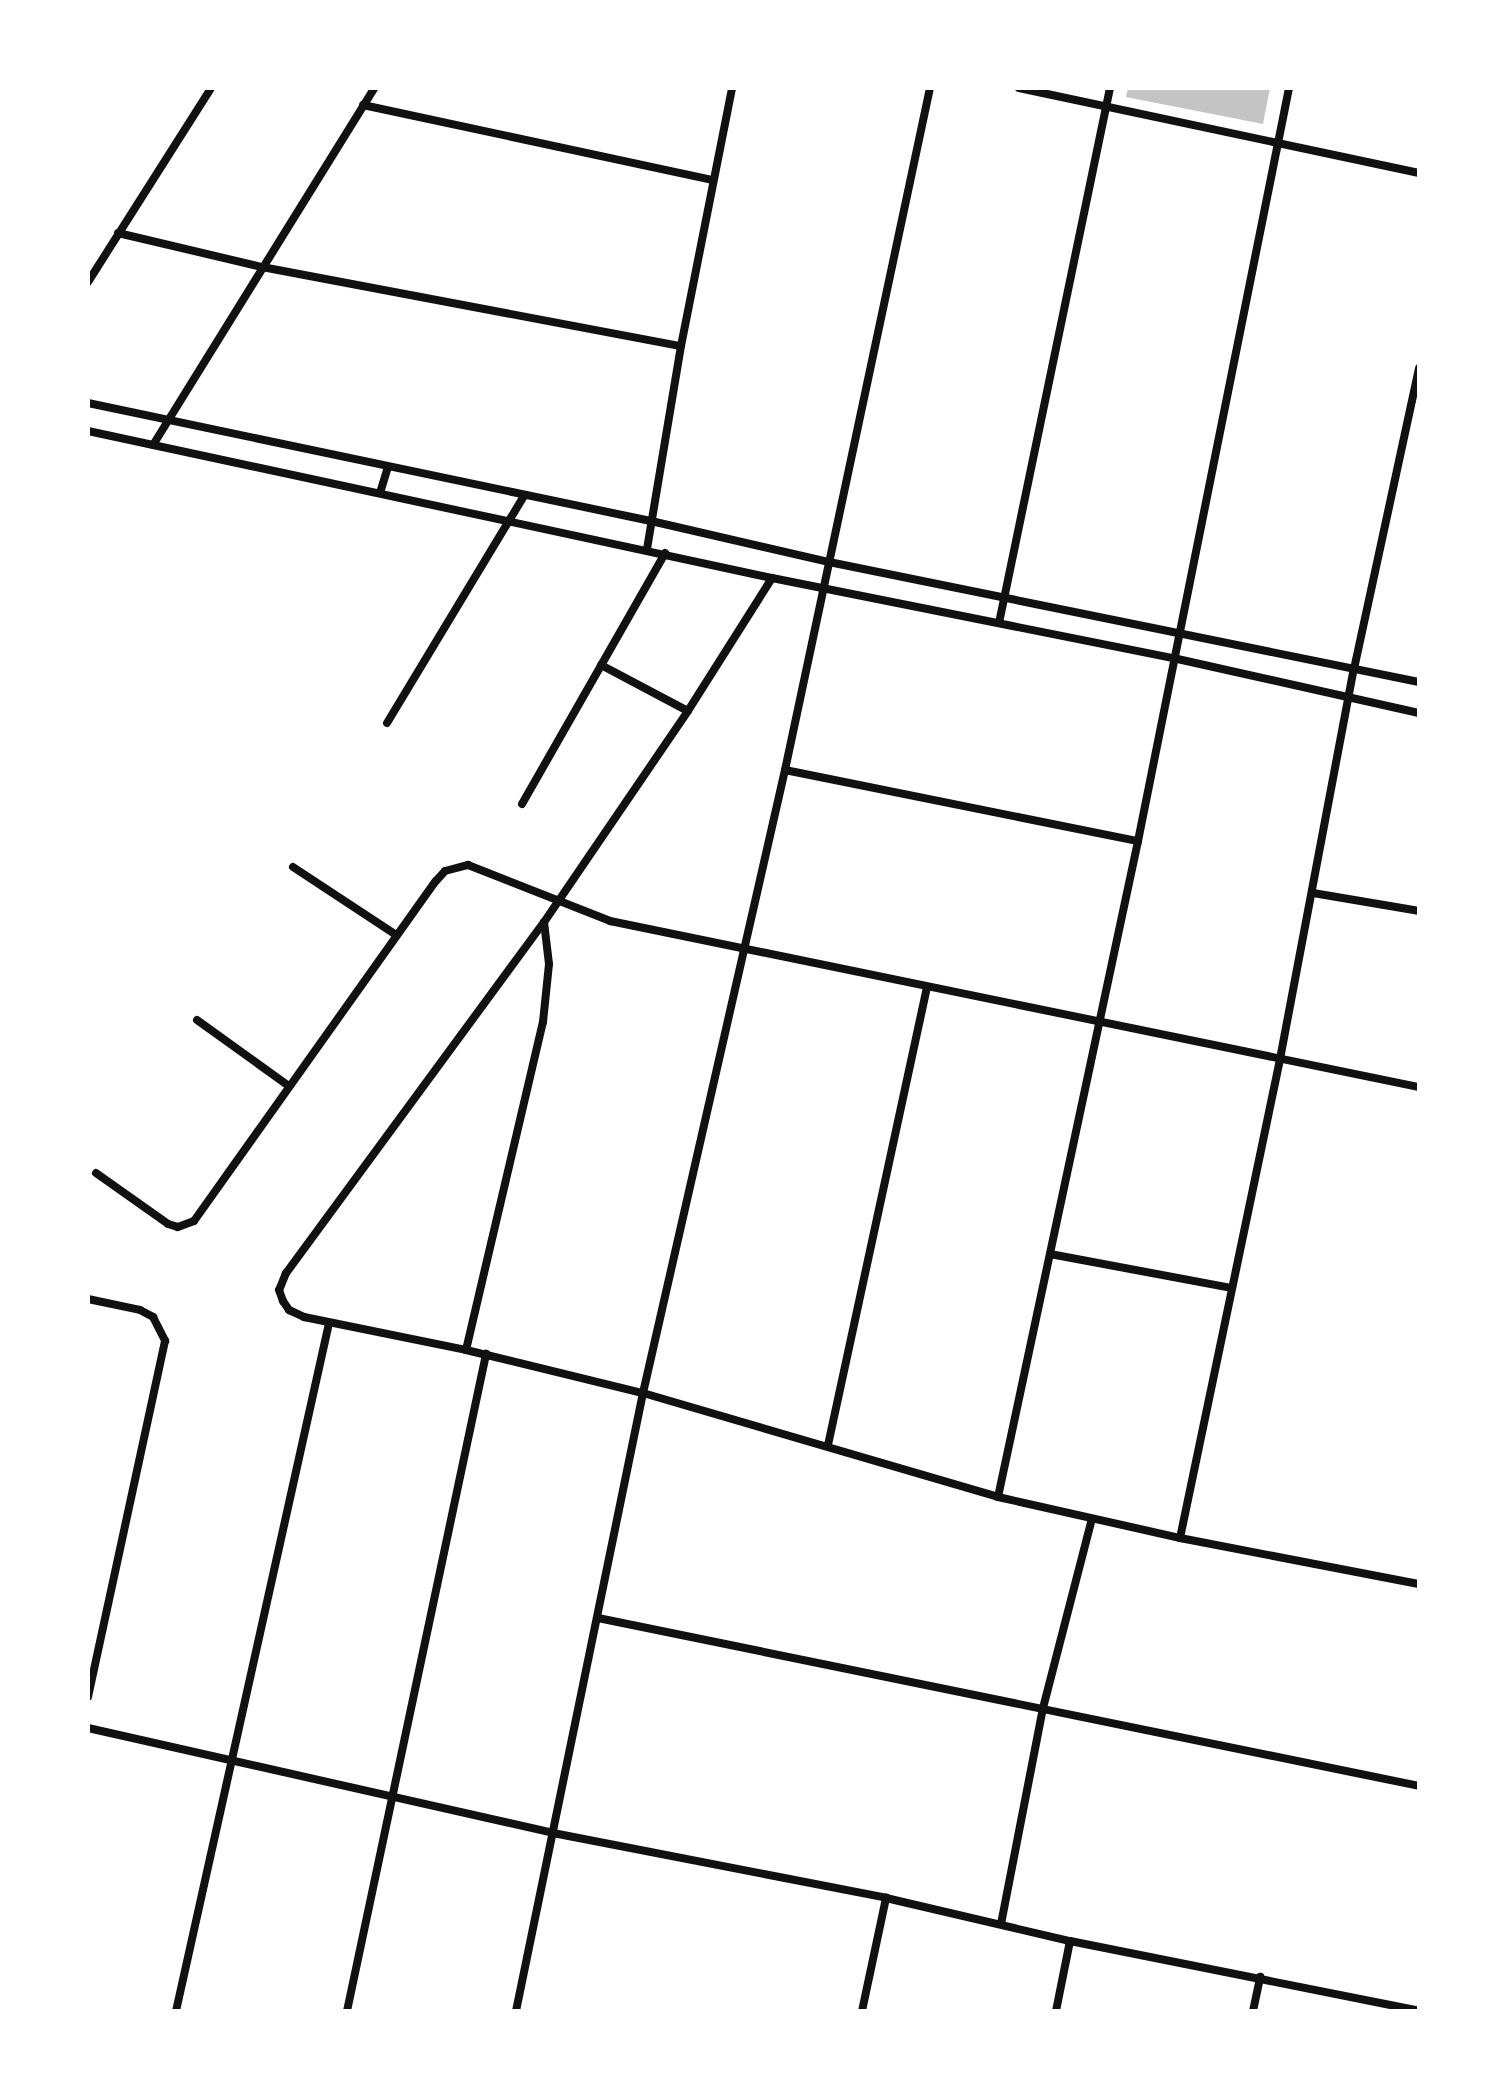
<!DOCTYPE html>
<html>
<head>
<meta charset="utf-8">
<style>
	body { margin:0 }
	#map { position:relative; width:1507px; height:2099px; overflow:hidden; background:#fff; font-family:"DejaVu Sans",sans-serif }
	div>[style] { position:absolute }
	.building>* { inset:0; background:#c4c4c4 }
	.minor>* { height:8px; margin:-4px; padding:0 4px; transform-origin:4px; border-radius:4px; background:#111 }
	span { translate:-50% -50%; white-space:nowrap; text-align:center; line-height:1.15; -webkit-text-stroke:8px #fff; paint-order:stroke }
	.frame { position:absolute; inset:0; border:90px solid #fff; pointer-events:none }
</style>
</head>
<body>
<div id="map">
	<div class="building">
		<div style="clip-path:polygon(1128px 88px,1270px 88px,1263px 124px,1126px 97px)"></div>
	</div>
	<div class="minor">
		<div style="left:1019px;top:88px;width:409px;rotate:12deg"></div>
		<div style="left:363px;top:105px;width:358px;rotate:12.1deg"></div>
		<div style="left:118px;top:233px;width:148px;rotate:13.3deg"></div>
		<div style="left:262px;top:267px;width:426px;rotate:10.7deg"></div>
		<div style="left:88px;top:282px;width:230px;rotate:-57.6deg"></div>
		<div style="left:88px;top:403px;width:575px;rotate:11.84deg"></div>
		<div style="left:651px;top:521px;width:183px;rotate:13deg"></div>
		<div style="left:829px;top:562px;width:602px;rotate:11.5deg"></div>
		<div style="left:88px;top:431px;width:700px;rotate:12.13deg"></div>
		<div style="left:772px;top:578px;width:409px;rotate:11.3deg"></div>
		<div style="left:1173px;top:658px;width:252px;rotate:12.6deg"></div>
		<div style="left:153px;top:445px;width:420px;rotate:-58.2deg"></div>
		<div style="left:380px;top:493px;width:27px;rotate:-73deg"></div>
		<div style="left:647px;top:549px;width:206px;rotate:-80.5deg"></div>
		<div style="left:681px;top:346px;width:263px;rotate:-78.8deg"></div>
		<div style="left:772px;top:578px;width:157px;rotate:122.3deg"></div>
		<div style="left:688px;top:711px;width:255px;rotate:124.3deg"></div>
		<div style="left:544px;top:922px;width:436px;rotate:126.3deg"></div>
		<div style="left:286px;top:1273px;width:18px;rotate:112deg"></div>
		<div style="left:279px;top:1290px;width:12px;rotate:70deg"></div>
		<div style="left:283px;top:1301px;width:11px;rotate:56deg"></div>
		<div style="left:289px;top:1310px;width:17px;rotate:25deg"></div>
		<div style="left:304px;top:1317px;width:165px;rotate:11.5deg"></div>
		<div style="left:466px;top:1350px;width:182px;rotate:13.7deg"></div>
		<div style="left:643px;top:1393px;width:370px;rotate:16.3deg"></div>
		<div style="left:998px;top:1497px;width:187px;rotate:12.7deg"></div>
		<div style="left:1180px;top:1538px;width:243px;rotate:10.9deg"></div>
		<div style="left:999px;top:623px;width:546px;rotate:-78.28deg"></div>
		<div style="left:601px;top:665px;width:98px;rotate:27.9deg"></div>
		<div style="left:387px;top:723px;width:265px;rotate:-58.9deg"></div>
		<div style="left:785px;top:770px;width:360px;rotate:11.4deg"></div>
		<div style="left:522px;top:804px;width:289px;rotate:-60.3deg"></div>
		<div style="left:293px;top:867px;width:123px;rotate:33.4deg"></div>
		<div style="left:1313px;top:893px;width:108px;rotate:9.6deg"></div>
		<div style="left:197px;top:1020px;width:113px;rotate:35.7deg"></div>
		<div style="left:96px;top:1173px;width:88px;rotate:35.3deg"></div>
		<div style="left:168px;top:1224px;width:10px;rotate:17deg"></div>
		<div style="left:178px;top:1227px;width:17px;rotate:-21deg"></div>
		<div style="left:194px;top:1221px;width:417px;rotate:-54.6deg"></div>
		<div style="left:436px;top:881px;width:13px;rotate:-48deg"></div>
		<div style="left:445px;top:871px;width:24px;rotate:-15deg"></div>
		<div style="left:468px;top:865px;width:153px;rotate:21.5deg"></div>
		<div style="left:610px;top:921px;width:826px;rotate:11.6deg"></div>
		<div style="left:1050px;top:1254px;width:184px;rotate:10.6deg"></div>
		<div style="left:88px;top:1299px;width:53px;rotate:11.9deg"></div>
		<div style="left:140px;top:1310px;width:15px;rotate:28deg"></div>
		<div style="left:153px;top:1317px;width:27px;rotate:63deg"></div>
		<div style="left:165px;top:1341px;width:364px;rotate:102.2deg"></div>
		<div style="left:466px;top:1350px;width:337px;rotate:-76.8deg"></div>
		<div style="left:543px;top:1022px;width:58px;rotate:-84.1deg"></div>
		<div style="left:549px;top:964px;width:42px;rotate:-96.8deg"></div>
		<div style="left:828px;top:1445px;width:467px;rotate:-77.8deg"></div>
		<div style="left:998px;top:1497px;width:671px;rotate:-77.95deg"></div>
		<div style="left:1138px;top:841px;width:768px;rotate:-78.66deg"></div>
		<div style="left:1180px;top:1538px;width:489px;rotate:-78.2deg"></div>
		<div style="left:1280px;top:1059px;width:397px;rotate:-79.3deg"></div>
		<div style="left:1354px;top:669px;width:308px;rotate:-77.8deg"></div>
		<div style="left:598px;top:1618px;width:838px;rotate:11.56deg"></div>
		<div style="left:88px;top:1728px;width:477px;rotate:12.7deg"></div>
		<div style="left:553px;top:1833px;width:339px;rotate:11deg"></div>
		<div style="left:886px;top:1898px;width:189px;rotate:13.2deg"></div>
		<div style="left:1070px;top:1941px;width:356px;rotate:11.3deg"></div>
		<div style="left:1001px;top:1924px;width:220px;rotate:-79deg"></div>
		<div style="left:1043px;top:1708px;width:195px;rotate:-75.5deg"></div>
		<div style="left:176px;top:2011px;width:705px;rotate:-77.46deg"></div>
		<div style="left:347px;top:2011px;width:672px;rotate:-78.05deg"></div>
		<div style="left:516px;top:2011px;width:631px;rotate:-78.39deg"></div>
		<div style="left:643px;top:1393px;width:639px;rotate:-77.16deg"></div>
		<div style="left:785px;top:770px;width:697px;rotate:-78deg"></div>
		<div style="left:862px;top:2011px;width:116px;rotate:-78deg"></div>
		<div style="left:1056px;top:2011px;width:71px;rotate:-78.7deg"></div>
		<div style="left:1253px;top:2011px;width:35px;rotate:-78deg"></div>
	</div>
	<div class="frame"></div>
</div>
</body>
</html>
